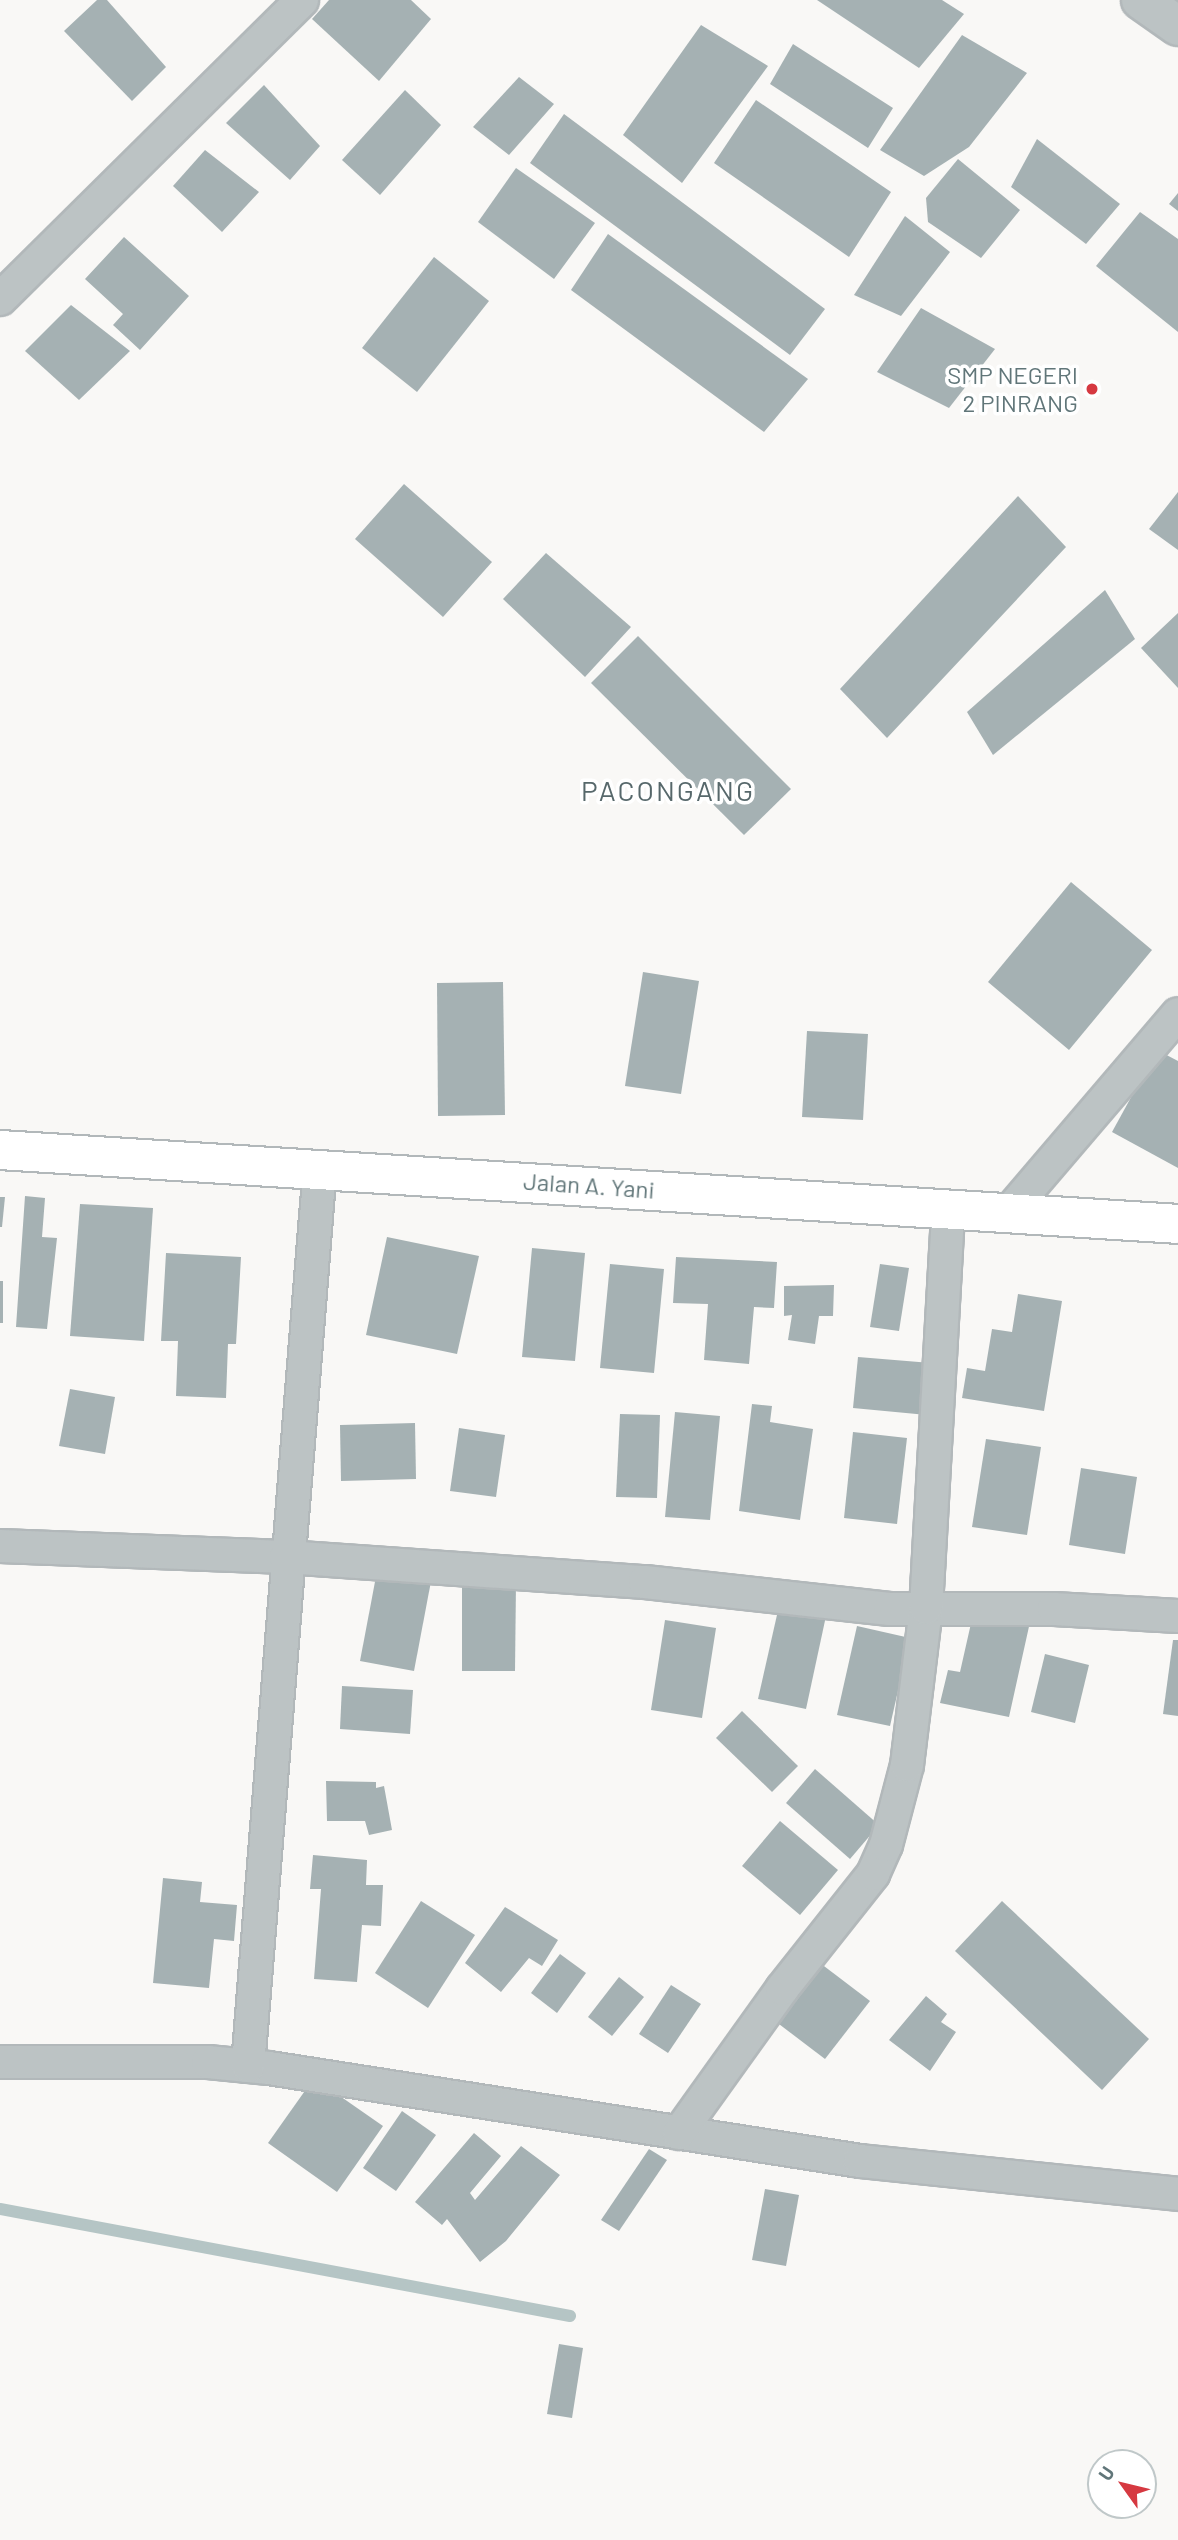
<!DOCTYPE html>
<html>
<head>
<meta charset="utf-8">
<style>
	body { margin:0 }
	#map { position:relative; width:1178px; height:2540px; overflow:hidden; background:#f9f8f6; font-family:Barlow,sans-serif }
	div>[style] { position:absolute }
	.stream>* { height:12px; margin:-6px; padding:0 6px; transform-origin:6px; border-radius:6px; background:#b5c5c5 }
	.building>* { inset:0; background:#a5b1b3 }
	.roads { filter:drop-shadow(2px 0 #b2b8ba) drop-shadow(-2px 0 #b2b8ba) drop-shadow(0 2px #b2b8ba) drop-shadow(0 -2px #b2b8ba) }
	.minor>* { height:32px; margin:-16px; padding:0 16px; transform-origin:16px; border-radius:16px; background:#bcc3c4 }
	.tertiary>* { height:38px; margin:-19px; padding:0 19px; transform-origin:19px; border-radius:19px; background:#bcc3c4 }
	.trunk>* { height:38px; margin:-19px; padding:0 19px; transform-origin:19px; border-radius:19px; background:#fff }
	.dots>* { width:19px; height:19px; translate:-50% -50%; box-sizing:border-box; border:4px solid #fff; border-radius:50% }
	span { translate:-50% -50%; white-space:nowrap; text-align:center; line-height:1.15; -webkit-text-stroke:7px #fff; paint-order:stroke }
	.poi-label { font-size:24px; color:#617679 }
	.right { translate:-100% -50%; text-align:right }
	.street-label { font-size:24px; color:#617679 }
	.quarter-label { font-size:28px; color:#57686b; letter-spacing:2px }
	.north { position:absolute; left:1087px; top:2449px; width:70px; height:70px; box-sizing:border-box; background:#fff; border:2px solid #c0c8c9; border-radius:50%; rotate:304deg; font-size:19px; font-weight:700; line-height:28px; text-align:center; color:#617679 }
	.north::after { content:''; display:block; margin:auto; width:24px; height:32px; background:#d63941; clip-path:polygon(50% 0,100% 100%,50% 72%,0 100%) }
</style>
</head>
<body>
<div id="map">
	<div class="stream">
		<div style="left:0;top:2209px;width:580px;rotate:10.63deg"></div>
	</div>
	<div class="building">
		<div style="clip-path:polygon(97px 0,107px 0,166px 67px,132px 101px,64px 31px)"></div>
		<div style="clip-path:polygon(329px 0,411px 0,431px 19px,379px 81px,312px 19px)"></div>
		<div style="clip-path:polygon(817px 0,942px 0,964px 14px,919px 68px)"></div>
		<div style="clip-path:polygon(701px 25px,768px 66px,682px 183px,623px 135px)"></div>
		<div style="clip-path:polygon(962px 35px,1027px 73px,969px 147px,924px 176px,880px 150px)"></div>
		<div style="clip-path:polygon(793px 44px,893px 108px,868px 148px,770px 84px)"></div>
		<div style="clip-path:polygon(519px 77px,554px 104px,509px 155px,473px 127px)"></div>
		<div style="clip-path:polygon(264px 85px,320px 146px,290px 180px,226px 123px)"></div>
		<div style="clip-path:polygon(405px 90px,441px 125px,380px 195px,342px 160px)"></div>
		<div style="clip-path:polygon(756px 100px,891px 192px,849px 257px,714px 163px)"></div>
		<div style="clip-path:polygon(564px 114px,825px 309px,790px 355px,530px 163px)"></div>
		<div style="clip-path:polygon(1037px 139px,1120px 204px,1086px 244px,1011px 187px)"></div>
		<div style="clip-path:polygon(205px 150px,259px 192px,222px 232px,173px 186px)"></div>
		<div style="clip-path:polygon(958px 159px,1020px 210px,981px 258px,928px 222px,926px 198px)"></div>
		<div style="clip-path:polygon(516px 168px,595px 223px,554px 279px,478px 222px)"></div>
		<div style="clip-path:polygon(1178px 193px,1178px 211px,1169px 204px)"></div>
		<div style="clip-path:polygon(1140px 212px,1178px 239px,1178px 332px,1096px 266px)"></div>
		<div style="clip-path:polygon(905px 216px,950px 252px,901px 316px,854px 295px)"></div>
		<div style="clip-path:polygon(608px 234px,808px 379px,764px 432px,571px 290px)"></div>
		<div style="clip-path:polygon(124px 237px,189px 296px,140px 350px,113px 325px,123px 314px,85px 279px)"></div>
		<div style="clip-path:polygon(434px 257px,489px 301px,417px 392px,362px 348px)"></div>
		<div style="clip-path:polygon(71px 305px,130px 351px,79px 400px,25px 351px)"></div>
		<div style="clip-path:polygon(921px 308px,995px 349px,949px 408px,877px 372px)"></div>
		<div style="clip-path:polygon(404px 484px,492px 562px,443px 617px,355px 539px)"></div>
		<div style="clip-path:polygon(1178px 492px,1178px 550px,1149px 529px)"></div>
		<div style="clip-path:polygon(1018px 496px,1066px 547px,887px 738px,840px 689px)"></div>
		<div style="clip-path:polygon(546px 553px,631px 627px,585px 677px,503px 599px)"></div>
		<div style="clip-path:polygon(1105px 590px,1135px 639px,993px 755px,967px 712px)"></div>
		<div style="clip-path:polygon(1178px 613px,1178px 688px,1141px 648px)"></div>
		<div style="clip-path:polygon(638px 636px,791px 789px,744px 835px,591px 683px)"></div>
		<div style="clip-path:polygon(1071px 882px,1152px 950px,1069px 1050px,988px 982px)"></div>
		<div style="clip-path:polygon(643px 972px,699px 981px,681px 1094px,625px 1086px)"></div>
		<div style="clip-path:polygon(503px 982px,505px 1115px,438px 1116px,437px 983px)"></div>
		<div style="clip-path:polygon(807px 1031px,868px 1034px,863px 1120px,802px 1117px)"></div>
		<div style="clip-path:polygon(1157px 1050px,1178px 1061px,1178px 1168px,1112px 1132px)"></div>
		<div style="clip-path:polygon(25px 1196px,45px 1198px,42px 1237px,57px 1238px,47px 1329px,16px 1327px)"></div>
		<div style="clip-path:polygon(0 1197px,5px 1197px,2px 1227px,0 1227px)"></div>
		<div style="clip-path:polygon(80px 1204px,153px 1208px,144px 1341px,70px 1336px)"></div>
		<div style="clip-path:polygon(387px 1237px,479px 1256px,457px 1354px,366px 1335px)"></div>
		<div style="clip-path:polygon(532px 1248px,585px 1253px,575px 1361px,522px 1357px)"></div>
		<div style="clip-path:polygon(166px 1253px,241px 1257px,236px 1344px,228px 1344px,226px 1398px,176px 1396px,178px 1341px,161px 1341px)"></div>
		<div style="clip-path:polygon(676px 1257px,777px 1262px,774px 1308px,754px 1307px,749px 1364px,704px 1360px,708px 1304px,673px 1303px)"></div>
		<div style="clip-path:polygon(610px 1264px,664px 1269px,654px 1373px,600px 1368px)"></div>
		<div style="clip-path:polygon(880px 1264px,909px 1268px,899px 1331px,870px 1327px)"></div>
		<div style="clip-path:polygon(0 1281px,3px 1281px,3px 1323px,0 1323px)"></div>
		<div style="clip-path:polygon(834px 1285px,833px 1316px,819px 1316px,815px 1344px,788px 1340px,792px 1315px,784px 1316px,784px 1286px)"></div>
		<div style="clip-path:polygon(1018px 1294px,1062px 1301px,1044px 1411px,962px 1398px,967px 1368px,985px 1371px,992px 1329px,1012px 1332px)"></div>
		<div style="clip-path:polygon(858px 1357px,931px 1363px,927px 1415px,853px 1408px)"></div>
		<div style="clip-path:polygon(70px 1389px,115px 1397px,105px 1454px,59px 1446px)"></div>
		<div style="clip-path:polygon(752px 1404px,772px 1406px,770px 1422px,813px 1429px,800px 1520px,739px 1511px)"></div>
		<div style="clip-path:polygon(675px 1412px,720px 1416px,710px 1520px,665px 1517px)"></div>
		<div style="clip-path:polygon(620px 1414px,660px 1415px,657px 1498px,616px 1497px)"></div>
		<div style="clip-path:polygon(415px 1423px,416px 1479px,341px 1481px,340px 1425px)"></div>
		<div style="clip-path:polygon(459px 1428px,505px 1435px,496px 1497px,450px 1491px)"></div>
		<div style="clip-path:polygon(853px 1432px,907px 1438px,897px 1524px,844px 1518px)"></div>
		<div style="clip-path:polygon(986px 1439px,1041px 1447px,1027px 1535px,972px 1527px)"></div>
		<div style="clip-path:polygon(1081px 1468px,1137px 1477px,1125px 1554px,1069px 1545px)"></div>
		<div style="clip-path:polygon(378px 1566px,432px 1576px,414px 1671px,360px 1661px)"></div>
		<div style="clip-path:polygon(462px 1582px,516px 1582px,515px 1671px,462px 1671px)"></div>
		<div style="clip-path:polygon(779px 1606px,826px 1616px,806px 1709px,758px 1699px)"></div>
		<div style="clip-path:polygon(974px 1610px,1030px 1622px,1009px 1717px,940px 1703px,948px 1670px,960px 1672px)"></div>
		<div style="clip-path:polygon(665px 1620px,716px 1628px,702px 1718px,651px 1710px)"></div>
		<div style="clip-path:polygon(857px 1626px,910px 1638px,890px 1726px,837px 1715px)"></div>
		<div style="clip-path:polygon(1173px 1640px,1178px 1640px,1178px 1716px,1163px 1714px)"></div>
		<div style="clip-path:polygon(1045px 1654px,1089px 1665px,1075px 1723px,1031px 1712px)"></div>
		<div style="clip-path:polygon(342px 1686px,413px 1690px,410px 1734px,340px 1729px)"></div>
		<div style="clip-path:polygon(742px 1711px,798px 1766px,772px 1792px,716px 1738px)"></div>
		<div style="clip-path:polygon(815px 1769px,879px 1825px,850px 1859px,786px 1803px)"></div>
		<div style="clip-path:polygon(326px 1781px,376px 1782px,376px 1788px,384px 1786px,392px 1830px,369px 1835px,365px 1821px,327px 1821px)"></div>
		<div style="clip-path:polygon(780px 1821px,838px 1870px,800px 1915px,742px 1866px)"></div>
		<div style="clip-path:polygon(313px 1855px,367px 1860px,366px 1885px,383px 1885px,381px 1926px,362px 1925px,357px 1982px,314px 1979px,321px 1889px,310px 1889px)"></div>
		<div style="clip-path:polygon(163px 1878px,202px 1882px,200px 1902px,237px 1905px,234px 1941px,214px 1939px,209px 1988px,153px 1983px)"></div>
		<div style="clip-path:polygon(421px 1901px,475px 1935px,428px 2008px,375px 1973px)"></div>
		<div style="clip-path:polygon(1002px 1901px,1149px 2039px,1102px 2090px,955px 1951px)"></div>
		<div style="clip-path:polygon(505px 1907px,558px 1940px,542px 1966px,529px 1958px,501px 1992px,465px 1963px)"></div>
		<div style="clip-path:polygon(560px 1954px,586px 1973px,557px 2013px,531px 1993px)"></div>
		<div style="clip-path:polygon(820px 1963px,870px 2001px,825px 2059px,775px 2021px)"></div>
		<div style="clip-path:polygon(619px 1977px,644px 1997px,612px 2036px,588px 2017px)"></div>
		<div style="clip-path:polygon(671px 1985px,701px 2004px,668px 2053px,639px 2034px)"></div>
		<div style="clip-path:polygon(926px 1996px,947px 2014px,941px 2022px,956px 2032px,930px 2071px,889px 2040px)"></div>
		<div style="clip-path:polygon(314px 2078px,383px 2126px,337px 2192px,268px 2143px)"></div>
		<div style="clip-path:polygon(402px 2111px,436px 2135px,396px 2191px,363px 2168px)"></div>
		<div style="clip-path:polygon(474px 2133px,501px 2156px,470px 2193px,475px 2200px,521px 2146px,560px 2175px,506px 2241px,480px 2262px,447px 2219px,442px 2225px,415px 2202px)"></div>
		<div style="clip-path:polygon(649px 2149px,667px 2160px,619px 2231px,601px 2220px)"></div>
		<div style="clip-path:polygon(765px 2189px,799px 2195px,786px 2266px,752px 2260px)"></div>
		<div style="clip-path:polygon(559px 2344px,583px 2348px,572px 2418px,547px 2414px)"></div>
	</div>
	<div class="roads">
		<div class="minor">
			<div style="left:0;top:299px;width:425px;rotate:-44.7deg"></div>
			<div style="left:1009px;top:1212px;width:260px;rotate:-49.5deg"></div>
			<div style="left:0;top:1546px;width:286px;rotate:2.2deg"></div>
			<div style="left:286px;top:1557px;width:360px;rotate:4deg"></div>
			<div style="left:645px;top:1582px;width:246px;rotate:6.3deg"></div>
			<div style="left:890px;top:1609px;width:164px"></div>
			<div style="left:1054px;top:1609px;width:124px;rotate:3.2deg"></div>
			<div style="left:0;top:2062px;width:208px"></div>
			<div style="left:208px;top:2062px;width:61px;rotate:5.6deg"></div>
			<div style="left:269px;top:2068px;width:598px;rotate:8.94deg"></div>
			<div style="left:860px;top:2161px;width:320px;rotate:5.9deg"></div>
			<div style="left:248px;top:2066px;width:902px;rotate:-85.42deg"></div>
			<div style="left:679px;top:2133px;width:177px;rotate:-54.4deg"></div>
			<div style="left:782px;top:1989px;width:147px;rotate:-51.6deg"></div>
			<div style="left:873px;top:1874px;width:32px;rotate:-66deg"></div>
			<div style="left:886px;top:1845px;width:83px;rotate:-75.3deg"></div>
			<div style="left:907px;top:1765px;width:158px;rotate:-83.1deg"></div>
			<div style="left:926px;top:1608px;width:399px;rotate:-86.8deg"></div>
		</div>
		<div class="tertiary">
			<div style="left:1141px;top:0;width:45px;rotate:35.1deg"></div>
		</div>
		<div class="trunk">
			<div style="left:0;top:1150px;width:1180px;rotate:3.59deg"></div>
		</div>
	</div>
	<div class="dots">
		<div style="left:1092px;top:389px;background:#d63941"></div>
	</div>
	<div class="poi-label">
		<span class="right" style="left:1078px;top:389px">SMP NEGERI<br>2 PINRANG</span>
	</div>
	<div class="street-label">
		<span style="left:589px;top:1185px;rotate:4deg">Jalan A. Yani</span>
	</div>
	<div class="quarter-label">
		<span style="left:668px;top:790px">PACONGANG</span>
	</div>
	<div class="north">U</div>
</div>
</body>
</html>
